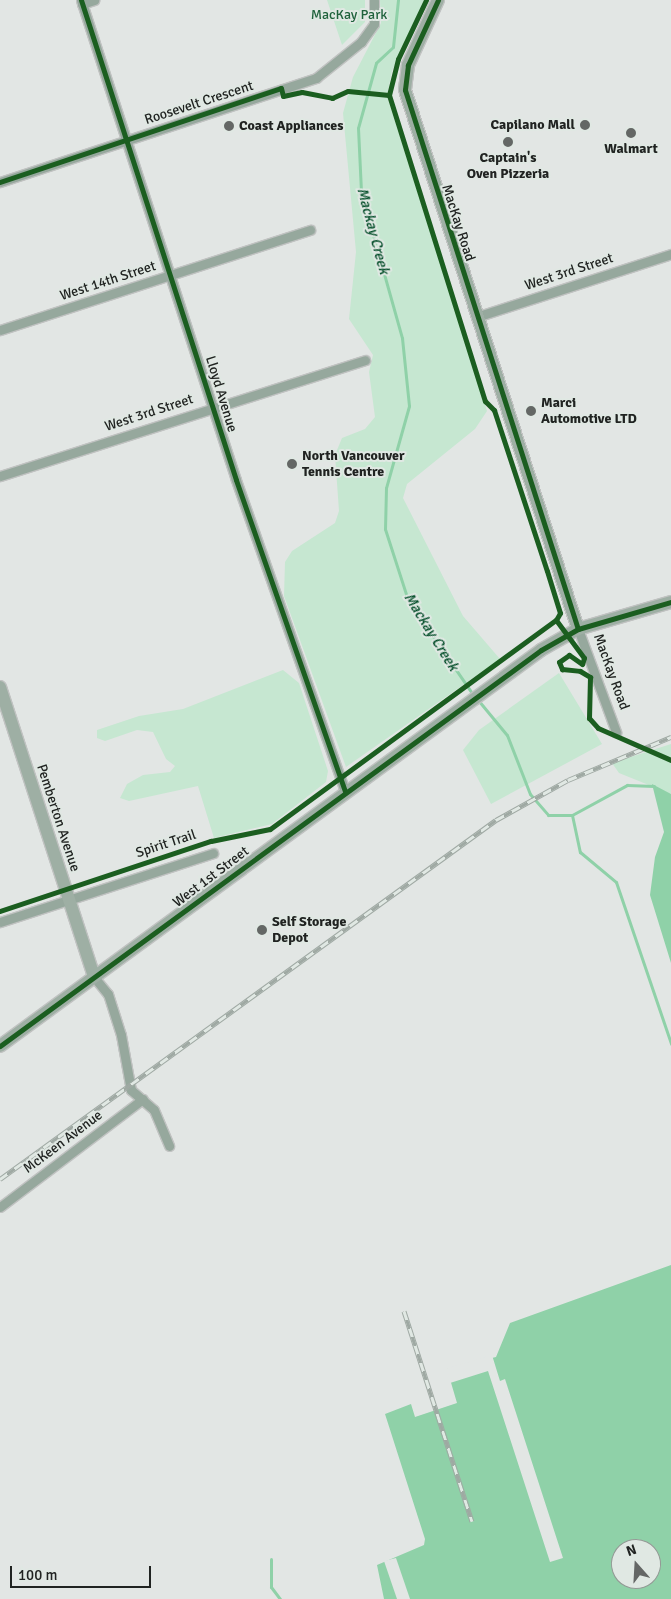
<!DOCTYPE html>
<html>
<head>
<meta charset="utf-8">
<style>
	body { margin:0 }
	#map { position:relative; width:671px; height:1599px; overflow:hidden; background:#e2e6e4; font-family:Signika,sans-serif }
	div>[style] { position:absolute }
	.green>* { inset:0; background:#c6e7d1 }
	.water>* { inset:0; background:#8fd1a8 }
	.pier>* { inset:0; background:#e2e6e4 }
	.stream>* { height:3px; margin:-1.5px; padding:0 1.5px; transform-origin:1.5px; border-radius:1.5px; background:#8fd1a8 }
	.roads { filter:drop-shadow(1px 0 #c0c2c1) drop-shadow(-1px 0 #c0c2c1) drop-shadow(0 1px #c0c2c1) drop-shadow(0 -1px #c0c2c1) }
	.street>* { height:9px; margin:-4.5px; padding:0 4.5px; transform-origin:4.5px; border-radius:4.5px; background:#96a89d }
	.secondary>* { height:12px; margin:-6px; padding:0 6px; transform-origin:6px; border-radius:6px; background:#9eafa4 }
	.rail>* { height:5px; margin-top:-2.5px; transform-origin:0; background:repeating-linear-gradient(90deg,#e0e8e3 0 9px,#9fa9a3 0 18px); box-sizing:border-box; border-block:1px solid #9fa9a3 }
	.cycleway>* { height:5px; margin:-2.5px; padding:0 2.5px; transform-origin:2.5px; border-radius:2.5px; background:#1b5e20 }
	.dots>* { width:14px; height:14px; translate:-50% -50%; box-sizing:border-box; border:2px solid #e0e8e3; border-radius:50% }
	span { translate:-50% -50%; white-space:nowrap; text-align:center; line-height:1.15; -webkit-text-stroke:4px #e0e8e3; paint-order:stroke }
	.park-label { font-size:14px; color:#1f623c }
	.street-label { font-size:14px; color:#202321 }
	.poi-label { font-size:14px; color:#202321; font-weight:700 }
	.right { translate:-100% -50%; text-align:right }
	.left { translate:0 -50%; text-align:left }
	.water-label { font-size:15px; color:#004c27; font-style:italic }
	.north { position:absolute; left:611px; top:1539px; width:50px; height:50px; box-sizing:border-box; background:#e0e8e3; border:1px solid #939995; border-radius:50%; rotate:341deg; font-size:14px; font-weight:700; line-height:20px; text-align:center; color:#202321 }
	.north::after { content:''; display:block; margin:auto; width:18px; height:22px; background:#646765; clip-path:polygon(50% 0,100% 100%,50% 72%,0 100%) }
	.scale { position:absolute; left:10px; top:1566px; width:141px; height:22px; box-sizing:border-box; border:2px solid #202321; border-top:0; padding-left:6px; font-size:15px; line-height:18px; white-space:nowrap; color:#202321; -webkit-text-stroke:4px #e0e8e3; paint-order:stroke }
</style>
</head>
<body>
<div id="map">
	<div class="green">
		<div style="clip-path:polygon(327px 0,365px 0,365px 22px,342px 45px)"></div>
		<div style="clip-path:polygon(380px 0,424px 0,392px 71px,387px 96px,487px 411px,475px 429px,407px 484px,403px 498px,463px 616px,500px 659px,346px 767px,284px 596px,285px 562px,292px 551px,335px 523px,339px 511px,335px 455px,342px 438px,365px 429px,375px 417px,369px 372px,373px 355px,349px 319px,356px 252px,343px 113px,353px 77px,381px 23px)"></div>
		<div style="clip-path:polygon(283px 670px,299px 683px,328px 771px,326px 782px,272px 824px,214px 838px,198px 786px,129px 801px,120px 798px,127px 784px,143px 775px,170px 772px,175px 766px,166px 759px,153px 732px,137px 730px,105px 741px,97px 738px,97px 730px,139px 716px,183px 709px)"></div>
		<div style="clip-path:polygon(559px 673px,602px 744px,491px 804px,463px 750px,479px 730px)"></div>
		<div style="clip-path:polygon(671px 744px,671px 794px,619px 773px,612px 763px)"></div>
	</div>
	<div class="water">
		<div style="clip-path:polygon(652px 784px,671px 794px,671px 963px,650px 895px,655px 857px,664px 832px)"></div>
		<div style="clip-path:polygon(evenodd,671px 1265px,671px 1599px,384px 1599px,377px 1565px,424px 1545px,425px 1539px,385px 1414px,411px 1404px,415px 1417px,457px 1403px,447px 1369px,496px 1357px,510px 1323px,671px 1265px,621px 1549px,651px 1549px,651px 1579px,621px 1579px,621px 1549px)"></div>
	</div>
	<div class="pier">
		<div style="clip-path:polygon(492px 1355px,500px 1381px,505px 1379px,563px 1558px,550px 1562px,488px 1371px,450px 1383px,445px 1369px)"></div>
		<div style="clip-path:polygon(396px 1558px,410px 1599px,397px 1599px,384px 1561px)"></div>
	</div>
	<div class="stream">
		<div style="left:398px;top:0;width:47px;rotate:96.1deg"></div>
		<div style="left:393px;top:47px;width:23px;rotate:137deg"></div>
		<div style="left:376px;top:63px;width:67px;rotate:105.5deg"></div>
		<div style="left:358px;top:128px;width:64px;rotate:87.3deg"></div>
		<div style="left:361px;top:192px;width:152px;rotate:74.3deg"></div>
		<div style="left:402px;top:338px;width:68px;rotate:84.1deg"></div>
		<div style="left:409px;top:406px;width:85px;rotate:105.7deg"></div>
		<div style="left:386px;top:488px;width:41px;rotate:91.4deg"></div>
		<div style="left:385px;top:529px;width:75px;rotate:72.1deg"></div>
		<div style="left:408px;top:600px;width:116px;rotate:55.5deg"></div>
		<div style="left:478px;top:700px;width:45px;rotate:50.4deg"></div>
		<div style="left:507px;top:735px;width:63px;rotate:68.7deg"></div>
		<div style="left:530px;top:794px;width:28px;rotate:49deg"></div>
		<div style="left:548px;top:815px;width:24px"></div>
		<div style="left:572px;top:815px;width:63px;rotate:-28.6deg"></div>
		<div style="left:627px;top:785px;width:27px;rotate:2deg"></div>
		<div style="left:572px;top:815px;width:38px;rotate:78deg"></div>
		<div style="left:580px;top:852px;width:47px;rotate:39.8deg"></div>
		<div style="left:616px;top:882px;width:171px;rotate:71.2deg"></div>
		<div style="left:271px;top:1559px;width:28px;rotate:90deg"></div>
		<div style="left:271px;top:1587px;width:15px;rotate:53deg"></div>
	</div>
	<div class="roads">
		<div class="street">
			<div style="left:81px;top:0;width:504px;rotate:72.1deg"></div>
			<div style="left:236px;top:480px;width:330px;rotate:70.7deg"></div>
			<div style="left:82px;top:4px;width:13px;rotate:-18deg"></div>
			<div style="left:0;top:182px;width:333px;rotate:-18.2deg"></div>
			<div style="left:316px;top:78px;width:58px;rotate:-38.7deg"></div>
			<div style="left:361px;top:42px;width:22px;rotate:-54deg"></div>
			<div style="left:374px;top:24px;width:24px;rotate:-90deg"></div>
			<div style="left:476px;top:317px;width:205px;rotate:-17.9deg"></div>
			<div style="left:0;top:330px;width:326px;rotate:-17.9deg"></div>
			<div style="left:0;top:476px;width:383px;rotate:-17.6deg"></div>
			<div style="left:578px;top:629px;width:110px;rotate:69.7deg"></div>
			<div style="left:0;top:922px;width:224px;rotate:-17.9deg"></div>
			<div style="left:94px;top:977px;width:22px;rotate:51deg"></div>
			<div style="left:108px;top:994px;width:43px;rotate:72.4deg"></div>
			<div style="left:121px;top:1035px;width:56px;rotate:79.7deg"></div>
			<div style="left:131px;top:1090px;width:30px;rotate:41deg"></div>
			<div style="left:154px;top:1110px;width:39px;rotate:67deg"></div>
			<div style="left:0;top:1207px;width:179px;rotate:-37.1deg"></div>
		</div>
		<div class="secondary">
			<div style="left:438px;top:0;width:72px;rotate:114.8deg"></div>
			<div style="left:408px;top:65px;width:25px;rotate:97deg"></div>
			<div style="left:405px;top:90px;width:566px;rotate:72.21deg"></div>
			<div style="left:0;top:687px;width:305px;rotate:72deg"></div>
			<div style="left:0;top:1046px;width:670px;rotate:-36.2deg"></div>
			<div style="left:541px;top:650px;width:43px;rotate:-29.6deg"></div>
			<div style="left:578px;top:629px;width:97px;rotate:-16.2deg"></div>
		</div>
	</div>
	<div class="rail">
		<div style="left:0;top:1179px;width:612px;rotate:-35.9deg"></div>
		<div style="left:496px;top:820px;width:82px;rotate:-29.1deg"></div>
		<div style="left:568px;top:780px;width:112px;rotate:-22.7deg"></div>
		<div style="left:404px;top:1311px;width:221px;rotate:72.1deg"></div>
	</div>
	<div class="cycleway">
		<div style="left:81px;top:0;width:504px;rotate:72.1deg"></div>
		<div style="left:236px;top:480px;width:330px;rotate:70.7deg"></div>
		<div style="left:426px;top:0;width:65px;rotate:115.4deg"></div>
		<div style="left:398px;top:59px;width:37px;rotate:104deg"></div>
		<div style="left:389px;top:95px;width:321px;rotate:72.6deg"></div>
		<div style="left:485px;top:401px;width:13px;rotate:45deg"></div>
		<div style="left:494px;top:410px;width:169px;rotate:71.8deg"></div>
		<div style="left:547px;top:571px;width:44px;rotate:72.8deg"></div>
		<div style="left:560px;top:613px;width:8px;rotate:120deg"></div>
		<div style="left:438px;top:0;width:72px;rotate:114.8deg"></div>
		<div style="left:408px;top:65px;width:25px;rotate:97deg"></div>
		<div style="left:405px;top:90px;width:566px;rotate:72.21deg"></div>
		<div style="left:0;top:182px;width:296px;rotate:-18.5deg"></div>
		<div style="left:281px;top:88px;width:8px;rotate:76deg"></div>
		<div style="left:283px;top:96px;width:19px;rotate:-12deg"></div>
		<div style="left:302px;top:92px;width:31px;rotate:11deg"></div>
		<div style="left:332px;top:98px;width:17px;rotate:-24deg"></div>
		<div style="left:348px;top:91px;width:41px;rotate:5.6deg"></div>
		<div style="left:0;top:911px;width:222px;rotate:-18.4deg"></div>
		<div style="left:211px;top:841px;width:60px;rotate:-11.5deg"></div>
		<div style="left:270px;top:829px;width:354px;rotate:-36.2deg"></div>
		<div style="left:556px;top:620px;width:47px;rotate:53.6deg"></div>
		<div style="left:584px;top:658px;width:6px;rotate:108deg"></div>
		<div style="left:582px;top:664px;width:16px;rotate:-145deg"></div>
		<div style="left:569px;top:655px;width:12px;rotate:145deg"></div>
		<div style="left:559px;top:662px;width:8px;rotate:67deg"></div>
		<div style="left:562px;top:669px;width:18px;rotate:6deg"></div>
		<div style="left:580px;top:671px;width:12px;rotate:31deg"></div>
		<div style="left:590px;top:677px;width:41px;rotate:91.4deg"></div>
		<div style="left:589px;top:718px;width:13px;rotate:48deg"></div>
		<div style="left:598px;top:728px;width:80px;rotate:23.7deg"></div>
		<div style="left:0;top:1046px;width:670px;rotate:-36.2deg"></div>
		<div style="left:541px;top:650px;width:43px;rotate:-29.6deg"></div>
		<div style="left:578px;top:629px;width:97px;rotate:-16.2deg"></div>
	</div>
	<div class="dots">
		<div style="left:585px;top:125px;background:#646765"></div>
		<div style="left:229px;top:126px;background:#646765"></div>
		<div style="left:631px;top:133px;background:#646765"></div>
		<div style="left:508px;top:142px;background:#646765"></div>
		<div style="left:531px;top:411px;background:#646765"></div>
		<div style="left:292px;top:464px;background:#646765"></div>
		<div style="left:262px;top:930px;background:#646765"></div>
	</div>
	<div class="park-label">
		<span style="left:349px;top:15px">MacKay Park</span>
	</div>
	<div class="street-label">
		<span style="left:199px;top:103px;rotate:-18deg">Roosevelt Crescent</span>
		<span style="left:458px;top:223px;rotate:72deg">MacKay Road</span>
		<span style="left:569px;top:272px;rotate:-18deg">West 3rd Street</span>
		<span style="left:108px;top:281px;rotate:-18deg">West 14th Street</span>
		<span style="left:221px;top:394px;rotate:73deg">Lloyd Avenue</span>
		<span style="left:149px;top:413px;rotate:-18deg">West 3rd Street</span>
		<span style="left:611px;top:672px;rotate:70deg">MacKay Road</span>
		<span style="left:58px;top:818px;rotate:72deg">Pemberton Avenue</span>
		<span style="left:166px;top:844px;rotate:-18deg">Spirit Trail</span>
		<span style="left:211px;top:877px;rotate:-37deg">West 1st Street</span>
		<span style="left:63px;top:1142px;rotate:-37deg">McKeen Avenue</span>
	</div>
	<div class="poi-label">
		<span class="right" style="left:575px;top:125px">Capilano Mall</span>
		<span class="left" style="left:239px;top:126px">Coast Appliances</span>
		<span style="left:631px;top:149px">Walmart</span>
		<span style="left:508px;top:166px">Captain's<br>Oven Pizzeria</span>
		<span class="left" style="left:541px;top:411px">Marci<br>Automotive LTD</span>
		<span class="left" style="left:302px;top:464px">North Vancouver<br>Tennis Centre</span>
		<span class="left" style="left:272px;top:930px">Self Storage<br>Depot</span>
	</div>
	<div class="water-label">
		<span style="left:373px;top:231px;rotate:75deg">Mackay Creek</span>
		<span style="left:431px;top:632px;rotate:58deg">Mackay Creek</span>
	</div>
	<div class="north">N</div>
	<div class="scale">100 m</div>
</div>
</body>
</html>
